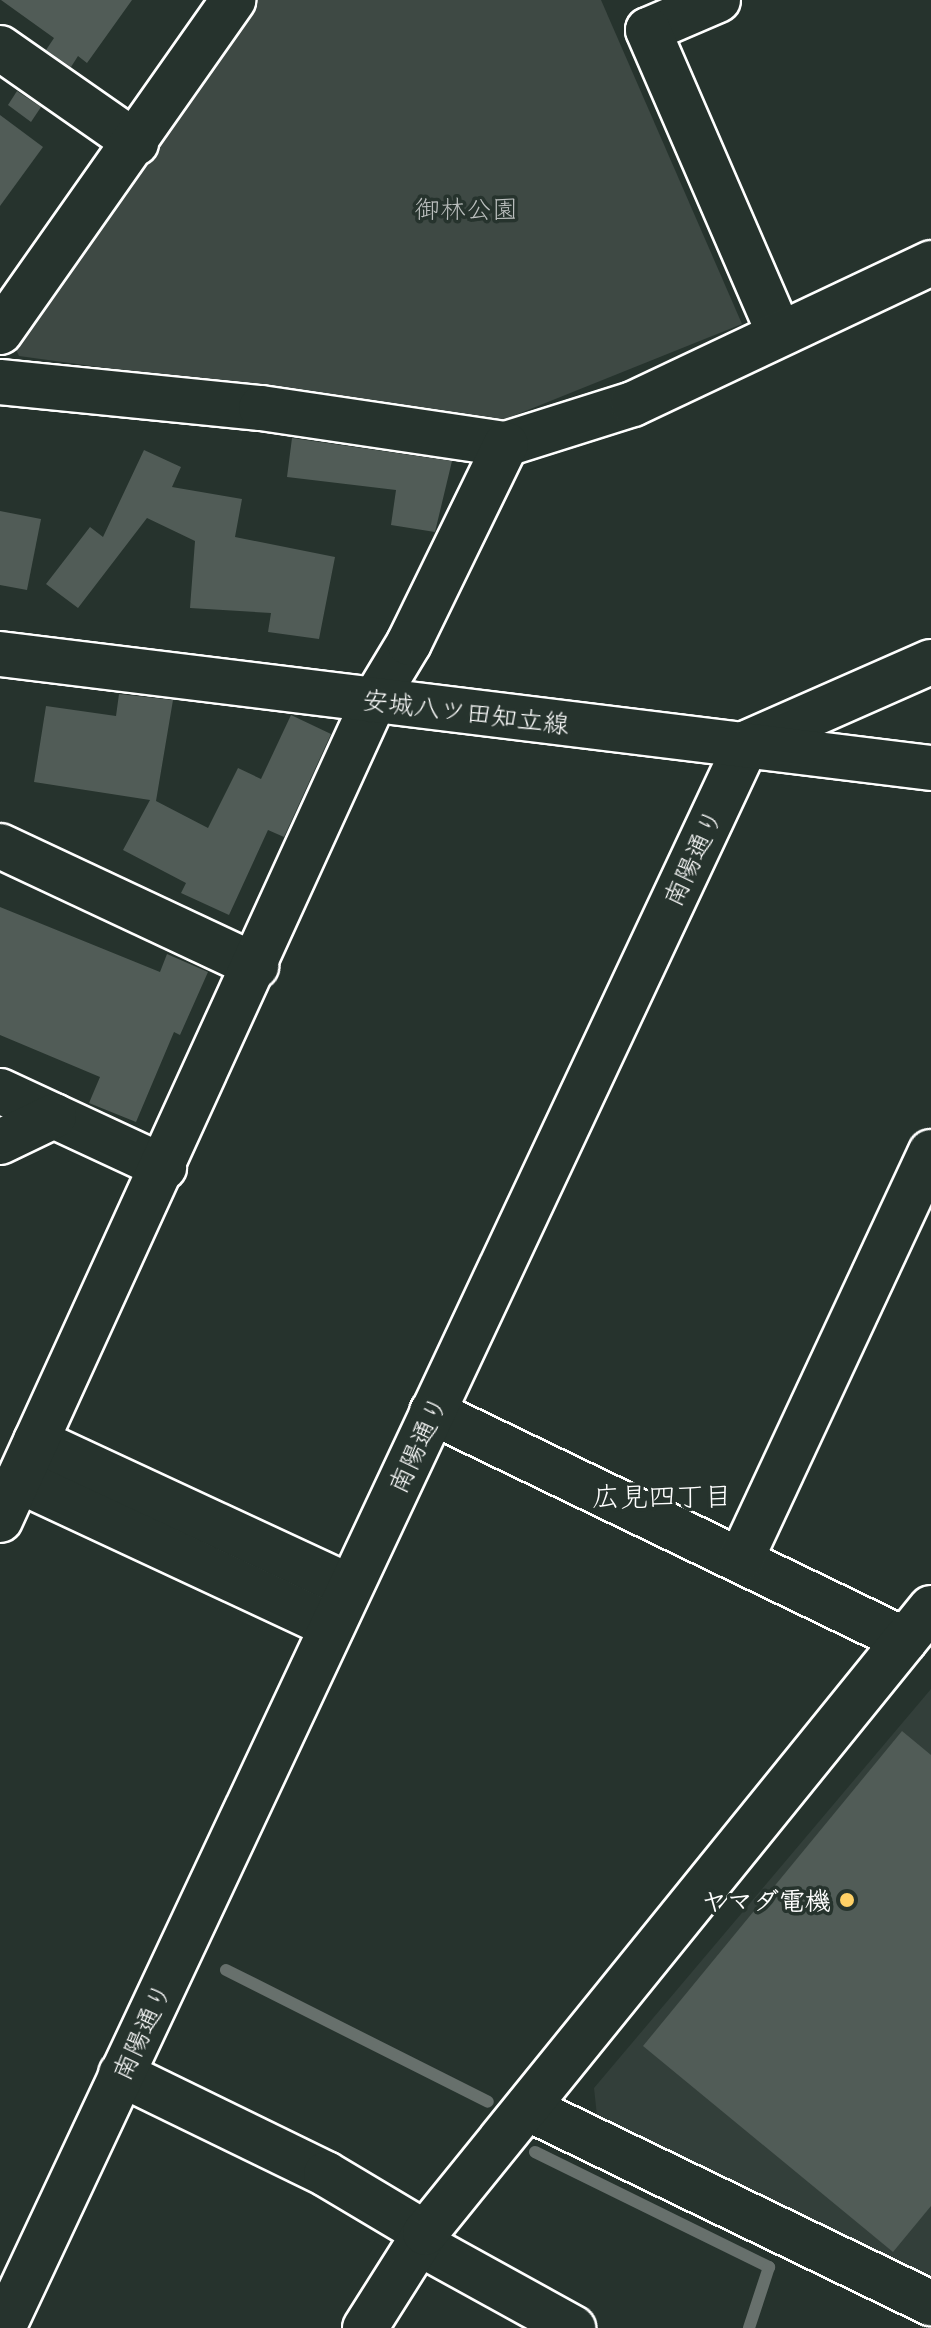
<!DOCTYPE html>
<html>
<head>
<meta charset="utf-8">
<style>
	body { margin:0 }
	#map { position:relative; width:931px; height:2328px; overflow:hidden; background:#26332d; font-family:"Playpen Sans","Klee One",sans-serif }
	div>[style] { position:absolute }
	.built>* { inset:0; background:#333f3a }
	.green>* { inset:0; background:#3e4944 }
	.stream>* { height:12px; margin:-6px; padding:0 6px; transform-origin:6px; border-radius:6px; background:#67706c }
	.building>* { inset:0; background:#515c57 }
	.roads { filter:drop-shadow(2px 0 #fff) drop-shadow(-2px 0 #fff) drop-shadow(0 2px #fff) drop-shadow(0 -2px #fff) }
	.minor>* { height:44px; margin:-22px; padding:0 22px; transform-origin:22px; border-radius:22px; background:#26332d }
	.major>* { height:44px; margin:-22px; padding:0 22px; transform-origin:22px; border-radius:22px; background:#26332d }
	.dots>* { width:22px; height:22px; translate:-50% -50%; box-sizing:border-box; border:4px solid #26332d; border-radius:50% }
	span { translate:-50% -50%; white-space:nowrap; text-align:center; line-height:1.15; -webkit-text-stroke:7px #26332d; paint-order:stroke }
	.park-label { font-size:26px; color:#bbbfbe }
	.street-label { font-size:26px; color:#fff }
	.poi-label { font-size:26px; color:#fff; font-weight:700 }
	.right { translate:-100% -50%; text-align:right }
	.neighbourhood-label { font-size:28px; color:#fff }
</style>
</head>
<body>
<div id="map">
	<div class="built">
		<div style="clip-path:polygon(931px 1689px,931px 2279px,597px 2116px,594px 2088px)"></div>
	</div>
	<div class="green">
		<div style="clip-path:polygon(247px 0,601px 0,742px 324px,498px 422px,19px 356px,14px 345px)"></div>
	</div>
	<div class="stream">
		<div style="left:226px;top:1970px;width:293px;rotate:26.7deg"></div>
		<div style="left:535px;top:2152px;width:261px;rotate:26.2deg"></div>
		<div style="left:769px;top:2267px;width:64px;rotate:108.2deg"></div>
	</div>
	<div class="building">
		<div style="clip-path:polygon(1px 0,132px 0,87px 63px,78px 56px,71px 67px,46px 50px,54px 38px)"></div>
		<div style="clip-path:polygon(17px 91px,41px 107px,31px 122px,8px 105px)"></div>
		<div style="clip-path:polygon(0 115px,43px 147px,0 206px)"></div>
		<div style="clip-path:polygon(292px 438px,452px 461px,435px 532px,391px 525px,396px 490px,287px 477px)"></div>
		<div style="clip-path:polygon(144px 450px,181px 467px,172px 487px,242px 499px,235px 537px,335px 557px,319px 639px,268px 632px,271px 613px,190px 608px,195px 541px,147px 518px,78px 608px,46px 584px,90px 527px,103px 537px)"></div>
		<div style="clip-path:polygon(0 511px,41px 519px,27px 590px,0 585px)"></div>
		<div style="clip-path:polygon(119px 694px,173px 700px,156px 801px,208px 828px,238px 768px,261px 779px,291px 715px,331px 734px,284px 837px,268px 830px,229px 915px,181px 893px,186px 883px,123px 850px,150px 800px,34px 782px,46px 706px,116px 716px)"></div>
		<div style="clip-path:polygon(0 907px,160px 972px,167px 954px,208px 972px,180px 1035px,174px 1032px,136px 1122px,89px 1103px,100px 1077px,0 1035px)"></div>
		<div style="clip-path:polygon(902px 1731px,931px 1755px,931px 2206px,893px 2252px,643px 2046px)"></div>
	</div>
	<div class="roads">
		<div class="minor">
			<div style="left:718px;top:0;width:76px;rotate:156.8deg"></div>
			<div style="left:648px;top:30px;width:329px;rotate:66.6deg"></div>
			<div style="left:0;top:48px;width:166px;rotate:34.9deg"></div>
			<div style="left:0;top:332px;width:406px;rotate:-54.9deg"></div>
			<div style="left:0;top:382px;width:262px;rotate:5.7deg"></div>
			<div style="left:261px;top:408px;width:248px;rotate:8.4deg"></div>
			<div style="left:506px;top:444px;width:133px;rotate:-17.5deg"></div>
			<div style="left:633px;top:404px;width:330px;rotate:-25.3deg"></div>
			<div style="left:0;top:846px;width:283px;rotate:25.1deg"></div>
			<div style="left:0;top:1091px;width:181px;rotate:24.9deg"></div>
			<div style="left:0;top:1142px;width:60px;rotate:-25.7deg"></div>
			<div style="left:432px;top:1412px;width:525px;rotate:25.74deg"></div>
			<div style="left:36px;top:1441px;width:346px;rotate:24.9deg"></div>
			<div style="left:18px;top:1480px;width:345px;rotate:25deg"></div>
			<div style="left:0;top:1520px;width:900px;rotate:-65.46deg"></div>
			<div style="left:374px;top:701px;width:68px;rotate:-58.9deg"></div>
			<div style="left:409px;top:643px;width:221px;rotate:-64deg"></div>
			<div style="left:741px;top:1559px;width:449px;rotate:-65deg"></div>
			<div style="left:121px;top:2074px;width:228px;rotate:26deg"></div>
			<div style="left:326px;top:2174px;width:115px;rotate:30.8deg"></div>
			<div style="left:425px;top:2233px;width:15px;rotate:79deg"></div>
			<div style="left:428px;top:2248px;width:166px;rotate:28.9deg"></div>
			<div style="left:527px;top:2108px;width:449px;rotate:25.8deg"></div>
			<div style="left:3px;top:2328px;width:1751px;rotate:-64.85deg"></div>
			<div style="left:747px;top:743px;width:201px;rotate:-23.8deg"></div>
			<div style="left:365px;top:2328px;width:112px;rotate:-57.7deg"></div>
			<div style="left:425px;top:2233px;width:804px;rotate:-51.01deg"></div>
		</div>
		<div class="major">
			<div style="left:0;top:654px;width:938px;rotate:6.98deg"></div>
		</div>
	</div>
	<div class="dots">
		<div style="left:847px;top:1900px;background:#ffd166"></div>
	</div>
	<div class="park-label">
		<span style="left:466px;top:208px">御林公園</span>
	</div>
	<div class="street-label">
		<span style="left:466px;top:711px;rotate:7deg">安城八ツ田知立線</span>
		<span style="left:692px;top:857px;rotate:-65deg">南陽通り</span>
		<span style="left:417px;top:1444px;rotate:-65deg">南陽通り</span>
		<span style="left:141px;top:2031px;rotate:-65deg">南陽通り</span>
	</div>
	<div class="poi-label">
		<span class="right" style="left:831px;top:1900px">ヤマダ電機</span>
	</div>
	<div class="neighbourhood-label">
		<span style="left:662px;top:1495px">広見四丁目</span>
	</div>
</div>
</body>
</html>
